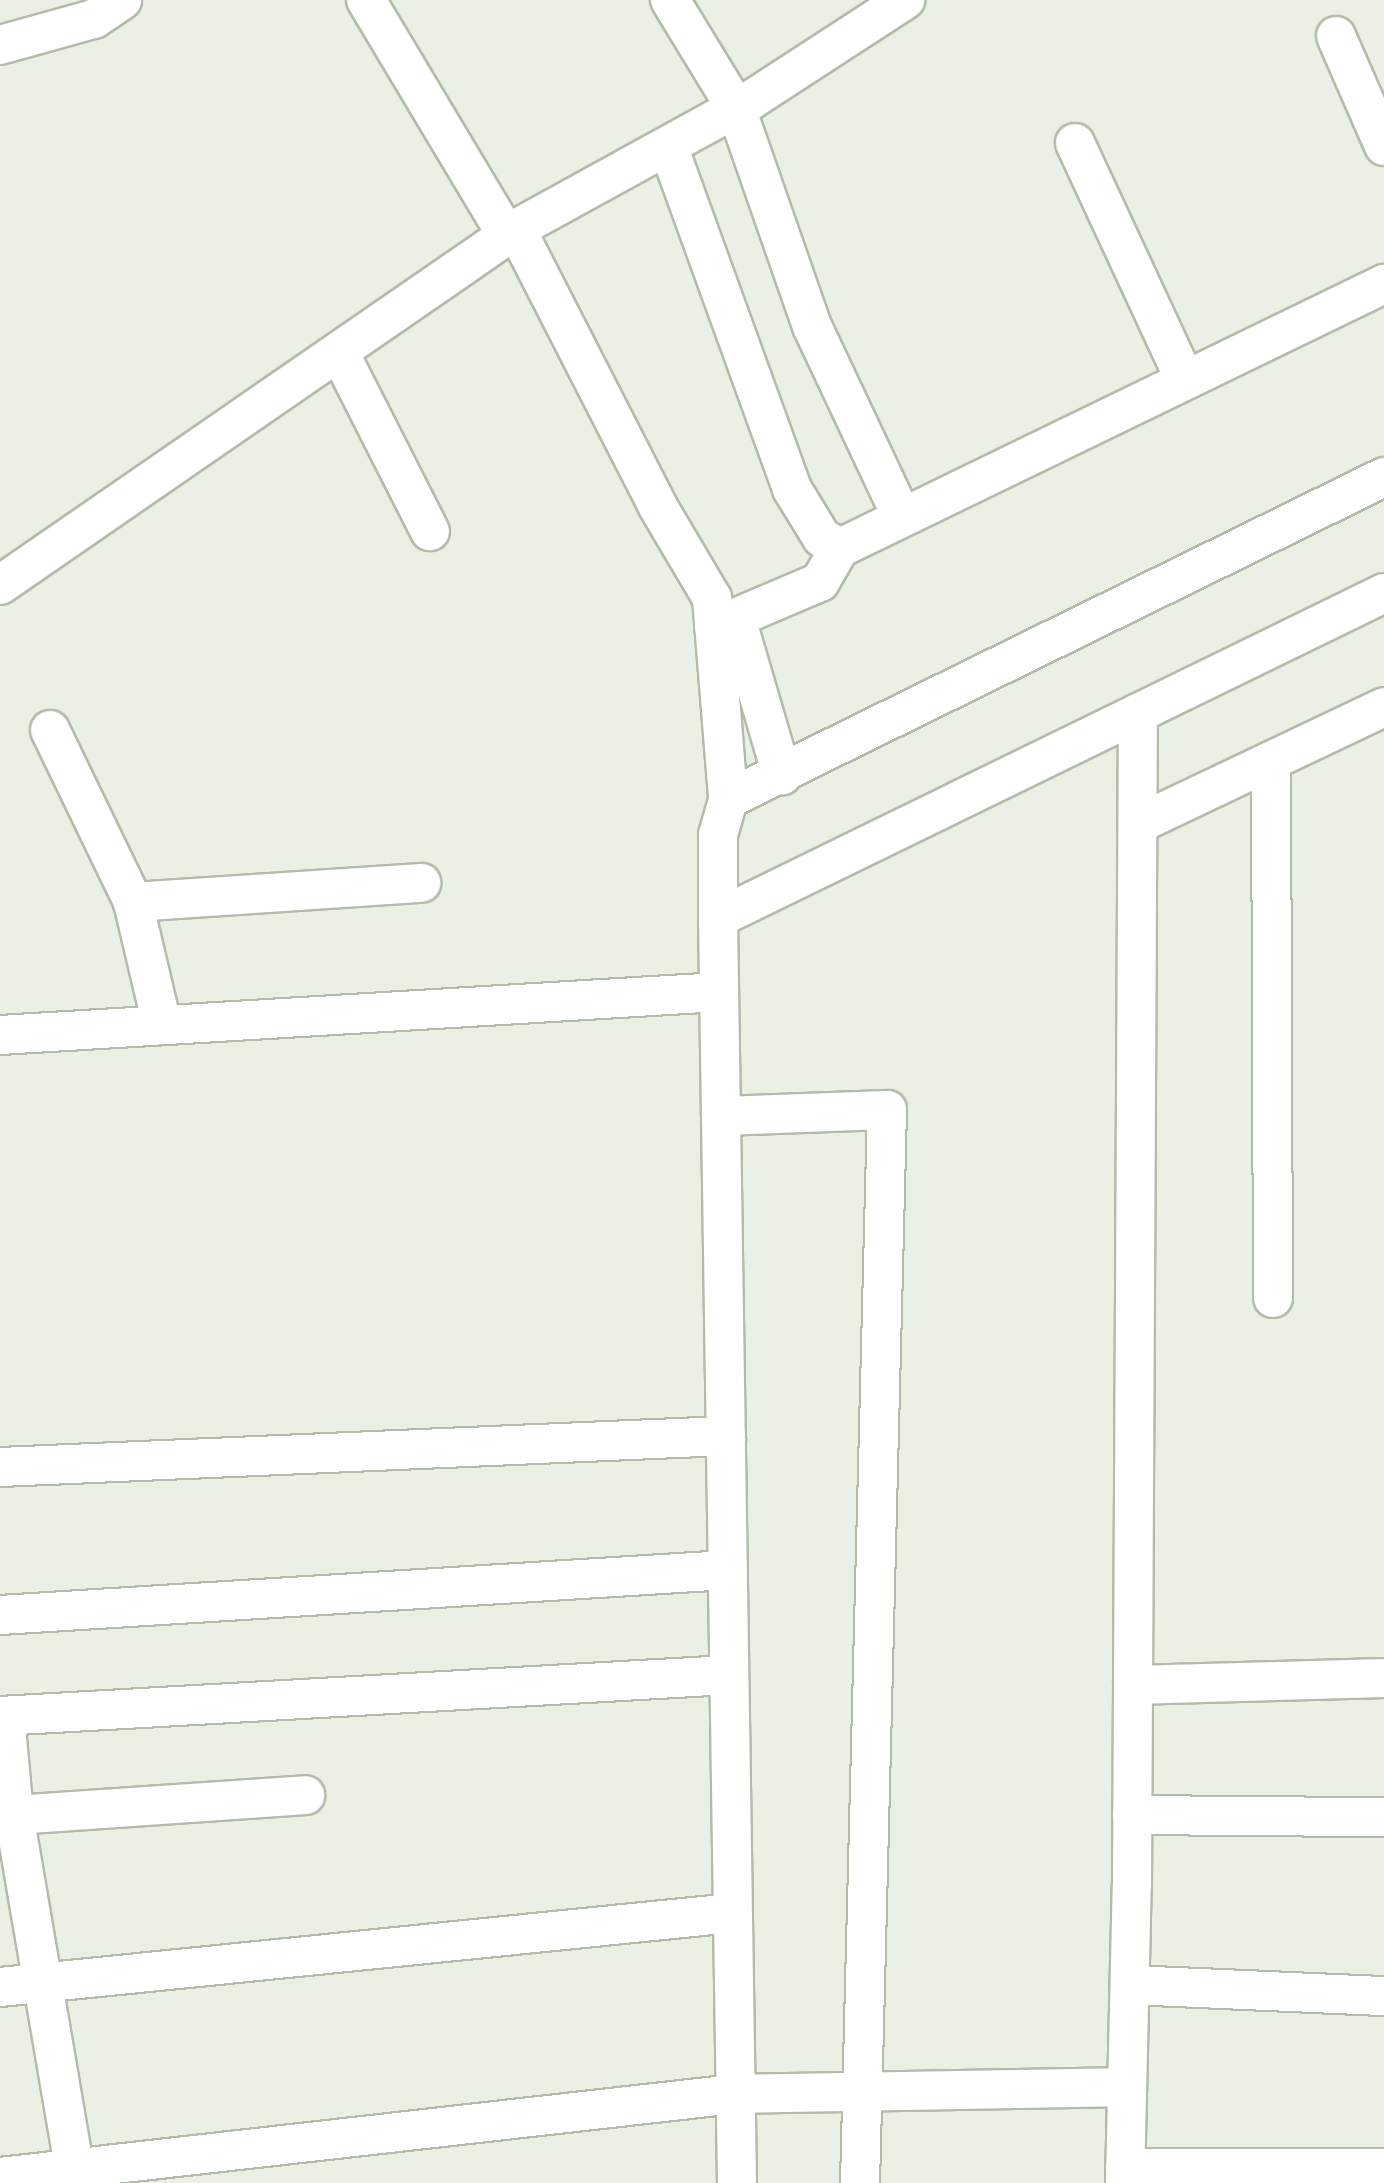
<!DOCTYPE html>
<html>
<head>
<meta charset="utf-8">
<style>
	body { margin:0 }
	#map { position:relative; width:1384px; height:2183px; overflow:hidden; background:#ebf0e5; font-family:"Asap Condensed",sans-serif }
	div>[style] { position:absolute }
	.roads { filter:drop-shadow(2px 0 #b3bba9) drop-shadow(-2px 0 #b3bba9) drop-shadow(0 2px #b3bba9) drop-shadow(0 -2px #b3bba9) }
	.minor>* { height:38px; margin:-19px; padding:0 19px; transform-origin:19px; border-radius:19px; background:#fff }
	span { translate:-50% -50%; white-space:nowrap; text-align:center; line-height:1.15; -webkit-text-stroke:7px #fff; paint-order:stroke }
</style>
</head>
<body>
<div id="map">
	<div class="roads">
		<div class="minor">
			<div style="left:366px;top:0;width:275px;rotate:59.1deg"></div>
			<div style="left:670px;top:0;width:127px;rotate:58.6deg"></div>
			<div style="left:736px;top:108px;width:231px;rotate:70.8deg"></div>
			<div style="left:812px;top:326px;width:211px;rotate:64.8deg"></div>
			<div style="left:1336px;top:36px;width:120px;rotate:66.4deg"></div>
			<div style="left:0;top:45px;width:98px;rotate:-15.5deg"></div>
			<div style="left:94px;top:19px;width:34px;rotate:-34deg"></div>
			<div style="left:1075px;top:143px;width:261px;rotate:65.1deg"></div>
			<div style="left:668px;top:146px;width:365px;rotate:70.1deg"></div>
			<div style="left:792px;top:489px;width:57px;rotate:58.5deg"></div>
			<div style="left:822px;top:538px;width:21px;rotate:29deg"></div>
			<div style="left:840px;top:548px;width:605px;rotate:-25.89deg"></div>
			<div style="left:516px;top:229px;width:310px;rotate:62.9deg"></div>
			<div style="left:657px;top:505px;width:108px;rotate:59.4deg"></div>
			<div style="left:712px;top:598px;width:202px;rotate:85.4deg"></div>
			<div style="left:339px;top:352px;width:201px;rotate:63.1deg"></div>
			<div style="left:0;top:585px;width:627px;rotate:-34.6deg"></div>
			<div style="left:516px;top:229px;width:268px;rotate:-28.8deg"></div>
			<div style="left:751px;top:100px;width:184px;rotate:-33deg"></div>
			<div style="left:736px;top:618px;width:164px;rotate:73.7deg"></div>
			<div style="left:714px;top:627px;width:115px;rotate:-23deg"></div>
			<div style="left:820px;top:582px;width:39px;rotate:-60deg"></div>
			<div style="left:50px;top:730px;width:191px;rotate:64.2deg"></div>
			<div style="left:133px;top:902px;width:126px;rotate:76.7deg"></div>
			<div style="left:1271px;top:761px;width:537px;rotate:89.79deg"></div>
			<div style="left:1140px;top:823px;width:270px;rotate:-25.4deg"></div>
			<div style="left:133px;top:902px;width:289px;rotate:-3.8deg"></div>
			<div style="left:718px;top:918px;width:741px;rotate:-26.01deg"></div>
			<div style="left:0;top:1035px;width:720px;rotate:-3.42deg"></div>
			<div style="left:721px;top:1116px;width:166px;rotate:-2.1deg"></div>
			<div style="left:887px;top:1110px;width:1073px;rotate:91.44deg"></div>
			<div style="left:0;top:1467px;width:727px;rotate:-2.45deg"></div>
			<div style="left:0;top:1615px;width:729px;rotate:-3.54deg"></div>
			<div style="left:1133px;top:1685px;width:251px;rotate:-1.6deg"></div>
			<div style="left:0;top:1716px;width:730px;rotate:-3.22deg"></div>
			<div style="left:5px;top:1716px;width:99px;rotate:84.8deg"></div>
			<div style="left:14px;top:1815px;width:373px;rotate:80.3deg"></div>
			<div style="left:1132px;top:1815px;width:252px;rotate:0.5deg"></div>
			<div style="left:0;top:1816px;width:306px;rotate:-3.9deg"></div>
			<div style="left:1130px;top:1985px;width:254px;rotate:2.5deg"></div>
			<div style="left:0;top:1987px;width:736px;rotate:-5.77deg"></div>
			<div style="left:1125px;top:2168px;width:259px"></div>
			<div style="left:0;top:2177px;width:739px;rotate:-6.45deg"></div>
			<div style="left:734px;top:2094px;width:393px;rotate:-1deg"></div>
			<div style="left:737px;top:2183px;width:1265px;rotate:-90.86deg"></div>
			<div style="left:718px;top:918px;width:83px;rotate:-90deg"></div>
			<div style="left:718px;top:835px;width:37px;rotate:-74deg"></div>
			<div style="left:728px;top:799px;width:731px;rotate:-26.14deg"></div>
			<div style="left:1125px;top:2183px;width:298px;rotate:-88.7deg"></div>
			<div style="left:1132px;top:1885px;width:1172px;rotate:-89.71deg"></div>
		</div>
	</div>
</div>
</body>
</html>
